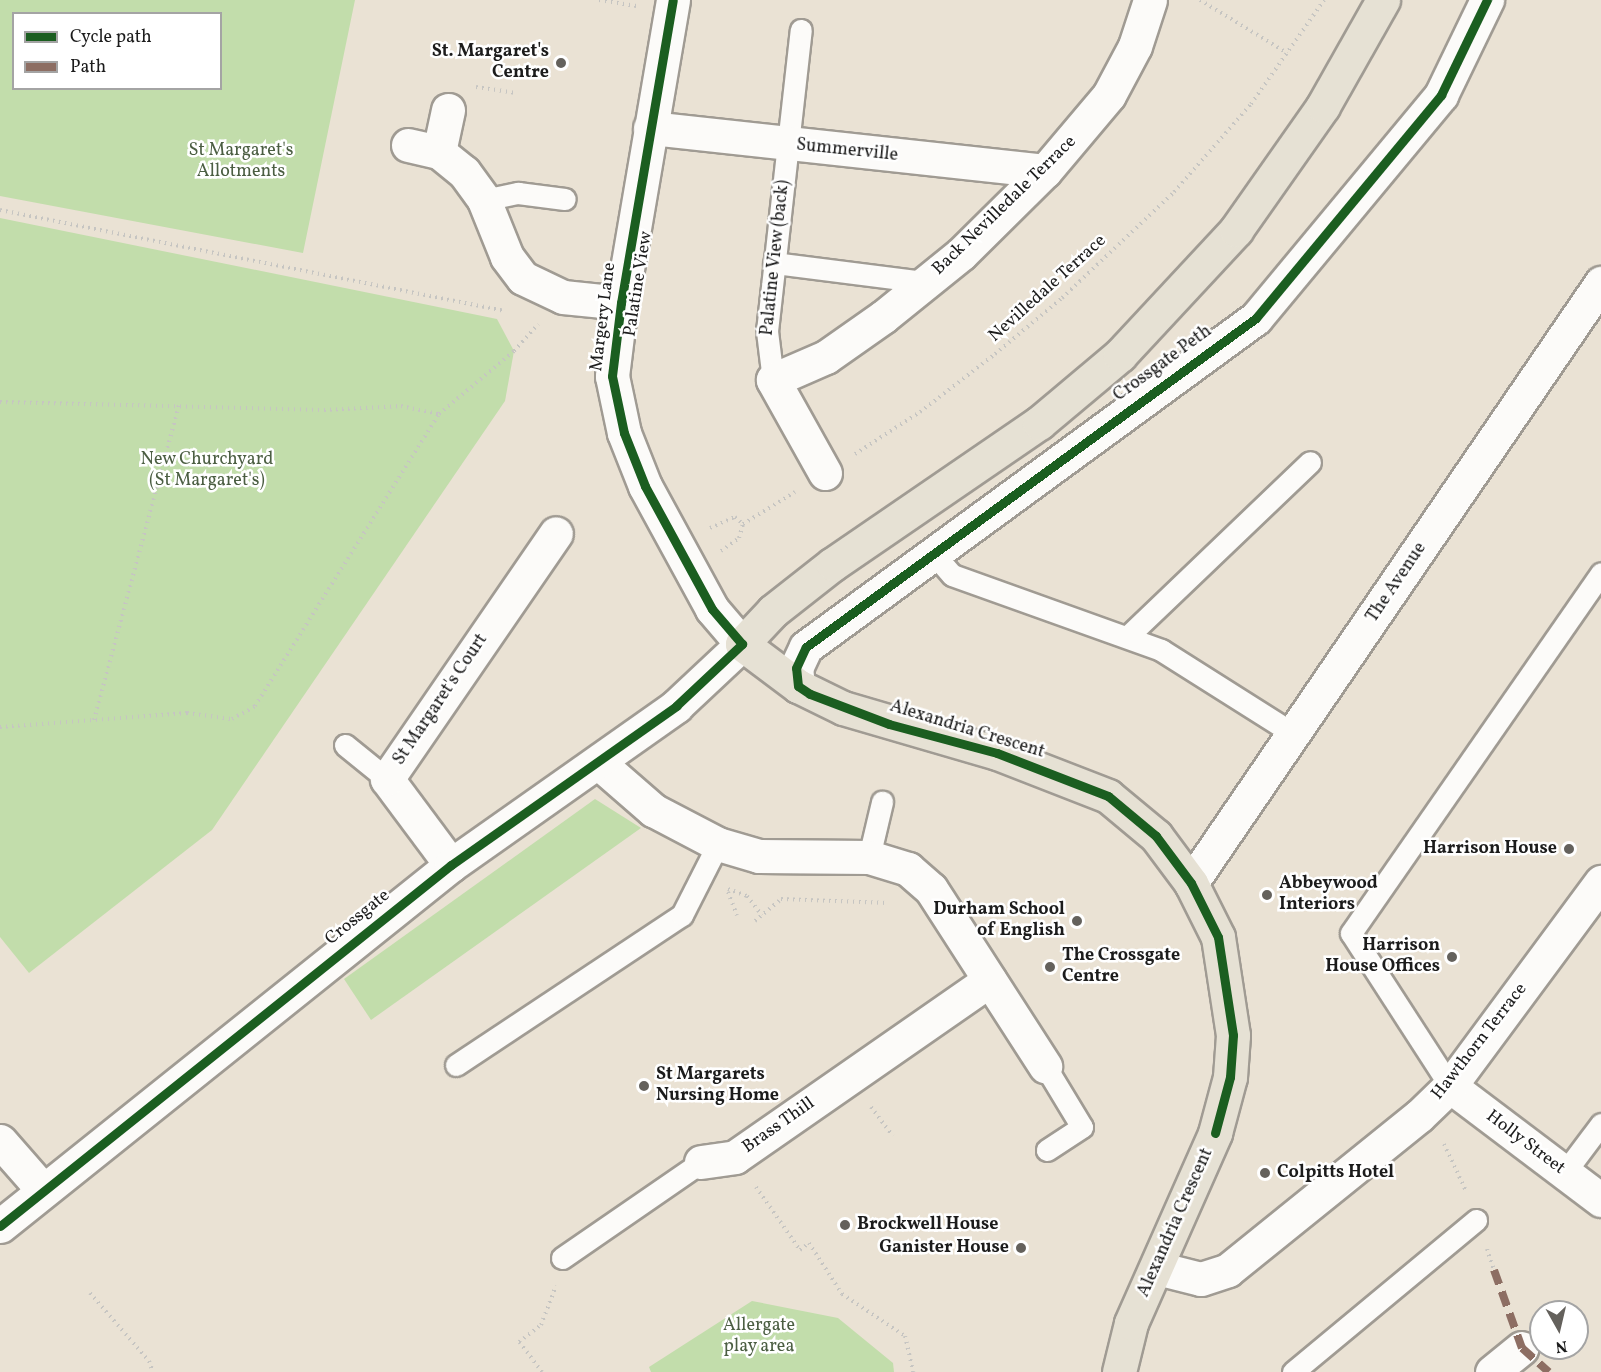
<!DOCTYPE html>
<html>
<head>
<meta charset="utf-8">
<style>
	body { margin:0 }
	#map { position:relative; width:1601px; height:1372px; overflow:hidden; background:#eae2d4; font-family:Vollkorn,serif }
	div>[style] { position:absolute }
	.green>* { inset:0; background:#c2ddab }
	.path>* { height:4px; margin-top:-2px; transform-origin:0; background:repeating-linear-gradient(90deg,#c6c5c2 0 1.5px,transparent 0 6px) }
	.roads { filter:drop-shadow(2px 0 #a09b93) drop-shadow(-2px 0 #a09b93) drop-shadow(0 2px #a09b93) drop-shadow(0 -2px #a09b93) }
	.service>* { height:21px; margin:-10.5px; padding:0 10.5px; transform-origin:10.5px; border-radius:10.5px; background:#fcfbf9 }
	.minor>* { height:33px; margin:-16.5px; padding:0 16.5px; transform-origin:16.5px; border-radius:16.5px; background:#fcfbf9 }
	.tertiary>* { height:33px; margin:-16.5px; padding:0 16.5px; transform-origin:16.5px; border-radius:16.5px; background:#fcfbf9 }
	.trunk>* { height:33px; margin:-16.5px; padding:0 16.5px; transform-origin:16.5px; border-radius:16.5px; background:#e6e1d4 }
	.quiet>* { height:8px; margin-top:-4px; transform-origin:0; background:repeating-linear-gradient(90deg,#8d6e63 0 15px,transparent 0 23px) }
	.cycleway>* { height:9px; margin:-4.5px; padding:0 4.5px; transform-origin:4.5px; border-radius:4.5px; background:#1b5e20 }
	.dots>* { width:16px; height:16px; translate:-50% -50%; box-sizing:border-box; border:3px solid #fff; border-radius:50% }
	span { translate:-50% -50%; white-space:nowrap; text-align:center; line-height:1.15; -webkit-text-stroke:5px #fff; paint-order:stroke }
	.poi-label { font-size:18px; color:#1c1c1c; font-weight:700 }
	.right { translate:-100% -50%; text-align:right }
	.left { translate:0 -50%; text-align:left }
	.street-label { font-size:18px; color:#1c1c1c }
	.park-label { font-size:18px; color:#4b5e42 }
	.legend { position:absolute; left:12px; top:12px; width:210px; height:78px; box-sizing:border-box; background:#fff; border:2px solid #a4a4a4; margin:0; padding:8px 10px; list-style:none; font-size:18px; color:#1c1c1c }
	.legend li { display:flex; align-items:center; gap:12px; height:30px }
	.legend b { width:30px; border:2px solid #a4a4a4 }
	.north { position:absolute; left:1529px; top:1300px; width:60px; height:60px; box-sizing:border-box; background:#fff; border:2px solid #a4a4a4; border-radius:50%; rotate:172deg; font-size:16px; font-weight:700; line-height:24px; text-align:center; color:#1c1c1c }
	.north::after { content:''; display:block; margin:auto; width:21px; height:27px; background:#64615c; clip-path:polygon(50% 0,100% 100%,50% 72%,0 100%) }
</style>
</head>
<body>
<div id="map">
	<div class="green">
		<div style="clip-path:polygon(evenodd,0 0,355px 0,303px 253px,0 196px,0 0,14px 14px,220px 14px,220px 88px,14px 88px,14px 14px)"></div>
		<div style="clip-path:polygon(0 218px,497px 319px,514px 351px,505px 401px,212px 830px,29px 973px,0 937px)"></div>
		<div style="clip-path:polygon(595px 799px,641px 828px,371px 1020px,344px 979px)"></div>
		<div style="clip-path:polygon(752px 1301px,838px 1318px,893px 1363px,894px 1372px,651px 1372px,649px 1367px)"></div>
	</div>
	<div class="path">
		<div style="left:599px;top:0;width:38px;rotate:9deg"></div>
		<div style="left:1200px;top:0;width:102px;rotate:31.3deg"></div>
		<div style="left:476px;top:87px;width:40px;rotate:8.5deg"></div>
		<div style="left:0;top:210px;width:515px;rotate:11.31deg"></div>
		<div style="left:0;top:402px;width:324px;rotate:1.4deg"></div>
		<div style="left:324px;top:410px;width:77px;rotate:-3deg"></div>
		<div style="left:401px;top:406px;width:39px;rotate:12deg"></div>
		<div style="left:855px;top:454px;width:77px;rotate:-32.9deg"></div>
		<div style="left:920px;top:412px;width:95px;rotate:-37.7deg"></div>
		<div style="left:995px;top:354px;width:87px;rotate:-39.9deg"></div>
		<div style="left:1062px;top:298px;width:154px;rotate:-43.4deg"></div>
		<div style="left:1174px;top:192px;width:117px;rotate:-48.8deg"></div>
		<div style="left:1251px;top:104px;width:127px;rotate:-54.9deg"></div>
		<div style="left:710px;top:528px;width:27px;rotate:-24deg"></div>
		<div style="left:735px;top:517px;width:11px;rotate:41deg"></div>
		<div style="left:721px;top:551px;width:22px;rotate:-36deg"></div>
		<div style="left:739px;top:538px;width:15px;rotate:-74deg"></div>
		<div style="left:743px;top:524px;width:61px;rotate:-31.6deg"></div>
		<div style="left:94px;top:720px;width:326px;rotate:-74.9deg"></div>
		<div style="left:0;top:727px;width:188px;rotate:-4.3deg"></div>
		<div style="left:187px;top:713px;width:45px;rotate:7.6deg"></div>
		<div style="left:232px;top:719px;width:26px;rotate:-29deg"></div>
		<div style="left:255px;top:706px;width:345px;rotate:-57.8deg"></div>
		<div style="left:439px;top:414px;width:98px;rotate:-40deg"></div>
		<div style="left:514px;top:351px;width:36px;rotate:-48deg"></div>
		<div style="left:728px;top:889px;width:20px;rotate:20deg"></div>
		<div style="left:747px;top:896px;width:24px;rotate:52deg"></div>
		<div style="left:728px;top:892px;width:25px;rotate:69deg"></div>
		<div style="left:755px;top:921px;width:34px;rotate:-40deg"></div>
		<div style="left:781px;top:899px;width:106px;rotate:2.2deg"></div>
		<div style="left:871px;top:1107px;width:36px;rotate:53deg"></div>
		<div style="left:1444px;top:1144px;width:52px;rotate:64.9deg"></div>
		<div style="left:756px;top:1187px;width:77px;rotate:55.1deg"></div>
		<div style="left:800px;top:1250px;width:11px;rotate:-38deg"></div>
		<div style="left:809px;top:1243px;width:61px;rotate:57.1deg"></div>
		<div style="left:842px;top:1294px;width:76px;rotate:33.7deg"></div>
		<div style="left:905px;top:1336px;width:37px;rotate:77deg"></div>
		<div style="left:1487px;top:1249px;width:22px;rotate:72deg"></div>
		<div style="left:90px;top:1293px;width:90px;rotate:49.1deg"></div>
		<div style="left:149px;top:1361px;width:12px;rotate:70deg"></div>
		<div style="left:542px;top:1372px;width:38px;rotate:-127deg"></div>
		<div style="left:519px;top:1342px;width:28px;rotate:-38deg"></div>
		<div style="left:541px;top:1325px;width:42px;rotate:-69deg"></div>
	</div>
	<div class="roads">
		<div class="service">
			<div style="left:484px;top:200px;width:35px;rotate:-12deg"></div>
			<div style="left:518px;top:193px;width:47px;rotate:7.3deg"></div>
			<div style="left:774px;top:263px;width:152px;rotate:7.2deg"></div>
			<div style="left:773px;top:380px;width:49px;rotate:-97deg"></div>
			<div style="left:767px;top:331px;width:303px;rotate:-83.6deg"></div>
			<div style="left:932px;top:552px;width:30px;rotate:49deg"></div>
			<div style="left:952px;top:575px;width:222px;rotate:19.7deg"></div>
			<div style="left:1161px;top:650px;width:157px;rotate:32.3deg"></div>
			<div style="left:1127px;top:637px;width:253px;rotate:-43.7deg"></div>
			<div style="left:345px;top:745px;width:54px;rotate:39deg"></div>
			<div style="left:869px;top:857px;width:57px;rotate:-76.7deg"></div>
			<div style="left:456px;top:1065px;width:271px;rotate:-33.6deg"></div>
			<div style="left:682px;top:915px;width:80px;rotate:-63.1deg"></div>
			<div style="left:1045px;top:1066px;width:71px;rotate:58.8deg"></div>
			<div style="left:1082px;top:1127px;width:42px;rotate:146.7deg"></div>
			<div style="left:1450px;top:1086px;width:182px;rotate:-122.9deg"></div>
			<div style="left:1351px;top:933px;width:438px;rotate:-55.2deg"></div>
			<div style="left:1565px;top:1172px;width:60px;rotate:-53.1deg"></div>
			<div style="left:562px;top:1258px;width:169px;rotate:-34.6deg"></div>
			<div style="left:1293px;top:1372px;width:238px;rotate:-39.7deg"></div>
		</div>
		<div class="minor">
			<div style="left:650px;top:128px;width:397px;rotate:6.2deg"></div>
			<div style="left:408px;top:145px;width:32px;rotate:13deg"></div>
			<div style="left:439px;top:152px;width:32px;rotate:39deg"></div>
			<div style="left:464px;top:172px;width:34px;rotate:54deg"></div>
			<div style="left:484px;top:200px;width:61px;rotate:68deg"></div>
			<div style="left:507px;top:257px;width:26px;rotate:53deg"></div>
			<div style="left:523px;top:278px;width:44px;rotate:25.4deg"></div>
			<div style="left:563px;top:297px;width:58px;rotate:5.9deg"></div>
			<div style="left:439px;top:152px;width:43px;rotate:-77.9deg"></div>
			<div style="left:825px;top:473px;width:107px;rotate:-119.2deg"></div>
			<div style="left:773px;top:380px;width:58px;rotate:-23.5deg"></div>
			<div style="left:826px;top:357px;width:70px;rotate:-35.1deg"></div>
			<div style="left:883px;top:317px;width:100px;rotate:-38.9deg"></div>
			<div style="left:961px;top:254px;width:118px;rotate:-44.7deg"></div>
			<div style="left:1045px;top:171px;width:99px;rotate:-49.9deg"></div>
			<div style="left:1109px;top:95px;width:55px;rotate:-62deg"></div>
			<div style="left:1135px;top:46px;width:48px;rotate:-71.9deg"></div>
			<div style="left:798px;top:686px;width:18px;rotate:-96deg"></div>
			<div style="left:796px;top:668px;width:23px;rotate:-65deg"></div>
			<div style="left:806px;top:647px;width:557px;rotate:-36.17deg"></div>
			<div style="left:1256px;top:318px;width:290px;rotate:-50.3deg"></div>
			<div style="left:1441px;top:95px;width:106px;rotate:-64.2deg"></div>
			<div style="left:599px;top:763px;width:72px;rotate:41deg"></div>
			<div style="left:653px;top:810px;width:73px;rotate:27.6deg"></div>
			<div style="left:718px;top:844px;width:43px;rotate:16.3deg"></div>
			<div style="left:759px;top:856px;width:110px;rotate:0.5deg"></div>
			<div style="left:869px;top:857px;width:41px;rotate:17.1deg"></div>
			<div style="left:908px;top:869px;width:30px;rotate:41deg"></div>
			<div style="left:931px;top:889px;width:211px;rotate:57.2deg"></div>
			<div style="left:451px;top:865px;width:107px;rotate:-126.7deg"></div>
			<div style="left:387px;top:779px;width:298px;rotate:-55.5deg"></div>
			<div style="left:1191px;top:883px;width:727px;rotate:-55.65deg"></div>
			<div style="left:1450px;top:1086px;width:189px;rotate:37.1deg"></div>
			<div style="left:0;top:1141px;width:65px;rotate:48.7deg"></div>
			<div style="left:701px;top:1162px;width:34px;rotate:-8deg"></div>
			<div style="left:735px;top:1157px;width:310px;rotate:-34.8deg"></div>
			<div style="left:0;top:1226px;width:578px;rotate:-38.68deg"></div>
			<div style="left:451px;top:865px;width:276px;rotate:-35.2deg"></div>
			<div style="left:676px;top:706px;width:91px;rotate:-43.2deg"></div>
			<div style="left:1157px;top:1268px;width:45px;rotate:14deg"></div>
			<div style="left:1201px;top:1279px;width:28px;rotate:-18deg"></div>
			<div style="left:1228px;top:1270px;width:245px;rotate:-38.9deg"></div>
			<div style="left:1419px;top:1116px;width:43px;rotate:-44.1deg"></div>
			<div style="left:1450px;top:1086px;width:254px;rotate:-53.5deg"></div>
			<div style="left:1492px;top:1372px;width:38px;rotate:-39deg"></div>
		</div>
		<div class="tertiary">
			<div style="left:673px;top:0;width:307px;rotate:99.7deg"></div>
			<div style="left:621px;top:303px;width:74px;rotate:97deg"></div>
			<div style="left:612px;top:376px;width:58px;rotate:78.1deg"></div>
			<div style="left:624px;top:433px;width:57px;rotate:68.4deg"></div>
			<div style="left:645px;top:486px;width:140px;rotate:61.4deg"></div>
			<div style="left:712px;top:609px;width:46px;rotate:49.4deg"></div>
		</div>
		<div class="trunk">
			<div style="left:1119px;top:1372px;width:50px;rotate:-76.2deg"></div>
			<div style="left:1131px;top:1323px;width:208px;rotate:-66.1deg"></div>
			<div style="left:1215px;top:1133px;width:58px;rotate:-75deg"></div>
			<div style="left:1230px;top:1077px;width:42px;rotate:-85.9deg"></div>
			<div style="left:1233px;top:1035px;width:99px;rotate:-98.7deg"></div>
			<div style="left:1218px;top:937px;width:60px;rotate:-116.6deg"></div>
			<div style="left:1191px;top:883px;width:59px;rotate:-126.7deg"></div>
			<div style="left:1156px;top:836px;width:62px;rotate:-140.2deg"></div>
			<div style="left:1108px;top:796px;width:119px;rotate:-158.8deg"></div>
			<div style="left:997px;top:753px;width:160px;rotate:-163.7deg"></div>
			<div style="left:843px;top:708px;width:50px;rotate:-153.9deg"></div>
			<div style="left:798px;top:686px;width:70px;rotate:-143.1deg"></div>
			<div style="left:742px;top:644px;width:45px;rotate:-46.8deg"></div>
			<div style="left:773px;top:611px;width:76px;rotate:-38.1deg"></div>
			<div style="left:833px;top:564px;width:250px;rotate:-34.4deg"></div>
			<div style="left:1039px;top:423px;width:106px;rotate:-40deg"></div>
			<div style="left:1120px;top:355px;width:171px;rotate:-47.1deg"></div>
			<div style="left:1236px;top:230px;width:151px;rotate:-54.9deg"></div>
			<div style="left:1323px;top:106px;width:122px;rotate:-60.5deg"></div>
		</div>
	</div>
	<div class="quiet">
		<div style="left:1494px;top:1270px;width:83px;rotate:70.3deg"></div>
		<div style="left:1522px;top:1348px;width:36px;rotate:42deg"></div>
	</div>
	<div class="cycleway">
		<div style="left:1215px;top:1133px;width:58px;rotate:-75deg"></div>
		<div style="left:1230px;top:1077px;width:42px;rotate:-85.9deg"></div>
		<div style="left:1233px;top:1035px;width:99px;rotate:-98.7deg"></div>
		<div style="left:1218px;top:937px;width:60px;rotate:-116.6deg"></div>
		<div style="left:1191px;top:883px;width:59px;rotate:-126.7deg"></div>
		<div style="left:1156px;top:836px;width:62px;rotate:-140.2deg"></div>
		<div style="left:1108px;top:796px;width:119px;rotate:-158.8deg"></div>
		<div style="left:997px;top:753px;width:112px;rotate:-165deg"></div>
		<div style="left:889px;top:724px;width:85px;rotate:-159.2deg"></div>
		<div style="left:810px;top:694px;width:14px;rotate:-146deg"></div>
		<div style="left:798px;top:686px;width:18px;rotate:-96deg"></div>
		<div style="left:796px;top:668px;width:23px;rotate:-65deg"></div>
		<div style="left:806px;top:647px;width:557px;rotate:-36.17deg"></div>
		<div style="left:1256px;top:318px;width:290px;rotate:-50.3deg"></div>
		<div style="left:1441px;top:95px;width:106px;rotate:-64.2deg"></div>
		<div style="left:0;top:1226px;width:578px;rotate:-38.68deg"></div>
		<div style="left:451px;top:865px;width:276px;rotate:-35.2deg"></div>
		<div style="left:676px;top:706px;width:91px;rotate:-43.2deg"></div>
		<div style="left:742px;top:644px;width:46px;rotate:-130.6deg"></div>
		<div style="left:712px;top:609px;width:140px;rotate:-118.6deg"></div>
		<div style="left:645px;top:486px;width:57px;rotate:-111.6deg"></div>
		<div style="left:624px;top:433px;width:58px;rotate:-101.9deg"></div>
		<div style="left:612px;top:376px;width:74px;rotate:-83deg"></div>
		<div style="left:621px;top:303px;width:307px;rotate:-80.3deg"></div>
	</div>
	<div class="dots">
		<div style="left:561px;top:63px;background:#64615c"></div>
		<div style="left:1569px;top:849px;background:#64615c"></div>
		<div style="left:1267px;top:895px;background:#64615c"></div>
		<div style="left:1077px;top:921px;background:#64615c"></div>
		<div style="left:1452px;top:957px;background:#64615c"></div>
		<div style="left:1050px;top:967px;background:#64615c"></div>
		<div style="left:644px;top:1086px;background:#64615c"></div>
		<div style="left:1265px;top:1173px;background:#64615c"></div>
		<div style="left:845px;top:1225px;background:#64615c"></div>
		<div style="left:1021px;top:1248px;background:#64615c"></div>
	</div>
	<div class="poi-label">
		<span class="right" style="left:549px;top:63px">St. Margaret's<br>Centre</span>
		<span class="right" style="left:1557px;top:849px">Harrison House</span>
		<span class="left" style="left:1279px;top:895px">Abbeywood<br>Interiors</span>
		<span class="right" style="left:1065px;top:921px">Durham School<br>of English</span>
		<span class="right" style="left:1440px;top:957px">Harrison<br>House Offices</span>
		<span class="left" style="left:1062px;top:967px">The Crossgate<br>Centre</span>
		<span class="left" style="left:656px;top:1086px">St Margarets<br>Nursing Home</span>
		<span class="left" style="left:1277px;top:1173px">Colpitts Hotel</span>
		<span class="left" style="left:857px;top:1225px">Brockwell House</span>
		<span class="right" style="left:1009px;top:1248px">Ganister House</span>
	</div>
	<div class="street-label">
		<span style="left:847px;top:151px;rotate:6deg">Summerville</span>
		<span style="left:1005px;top:206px;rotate:-44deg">Back Nevilledale Terrace</span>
		<span style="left:776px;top:258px;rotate:-84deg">Palatine View (back)</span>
		<span style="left:639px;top:284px;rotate:-81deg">Palatine View</span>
		<span style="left:1048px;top:289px;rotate:-42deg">Nevilledale Terrace</span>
		<span style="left:604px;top:317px;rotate:-83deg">Margery Lane</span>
		<span style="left:1163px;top:364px;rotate:-36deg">Crossgate Peth</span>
		<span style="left:1397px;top:583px;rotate:-56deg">The Avenue</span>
		<span style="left:441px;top:700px;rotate:-56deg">St Margaret's Court</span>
		<span style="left:967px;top:730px;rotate:17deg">Alexandria Crescent</span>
		<span style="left:358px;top:918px;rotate:-39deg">Crossgate</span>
		<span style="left:1480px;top:1042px;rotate:-52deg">Hawthorn Terrace</span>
		<span style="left:779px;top:1126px;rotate:-35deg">Brass Thill</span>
		<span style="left:1525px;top:1143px;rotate:37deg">Holly Street</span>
		<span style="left:1176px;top:1223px;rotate:-66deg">Alexandria Crescent</span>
	</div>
	<div class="park-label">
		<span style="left:241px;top:162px">St Margaret's<br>Allotments</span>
		<span style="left:207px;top:471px">New Churchyard<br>(St Margaret's)</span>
		<span style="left:759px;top:1337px">Allergate<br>play area</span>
	</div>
	<ul class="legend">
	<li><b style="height:8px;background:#1b5e20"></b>Cycle path</li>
	<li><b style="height:8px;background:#8d6e63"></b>Path</li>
	</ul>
	<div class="north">N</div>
</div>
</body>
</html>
